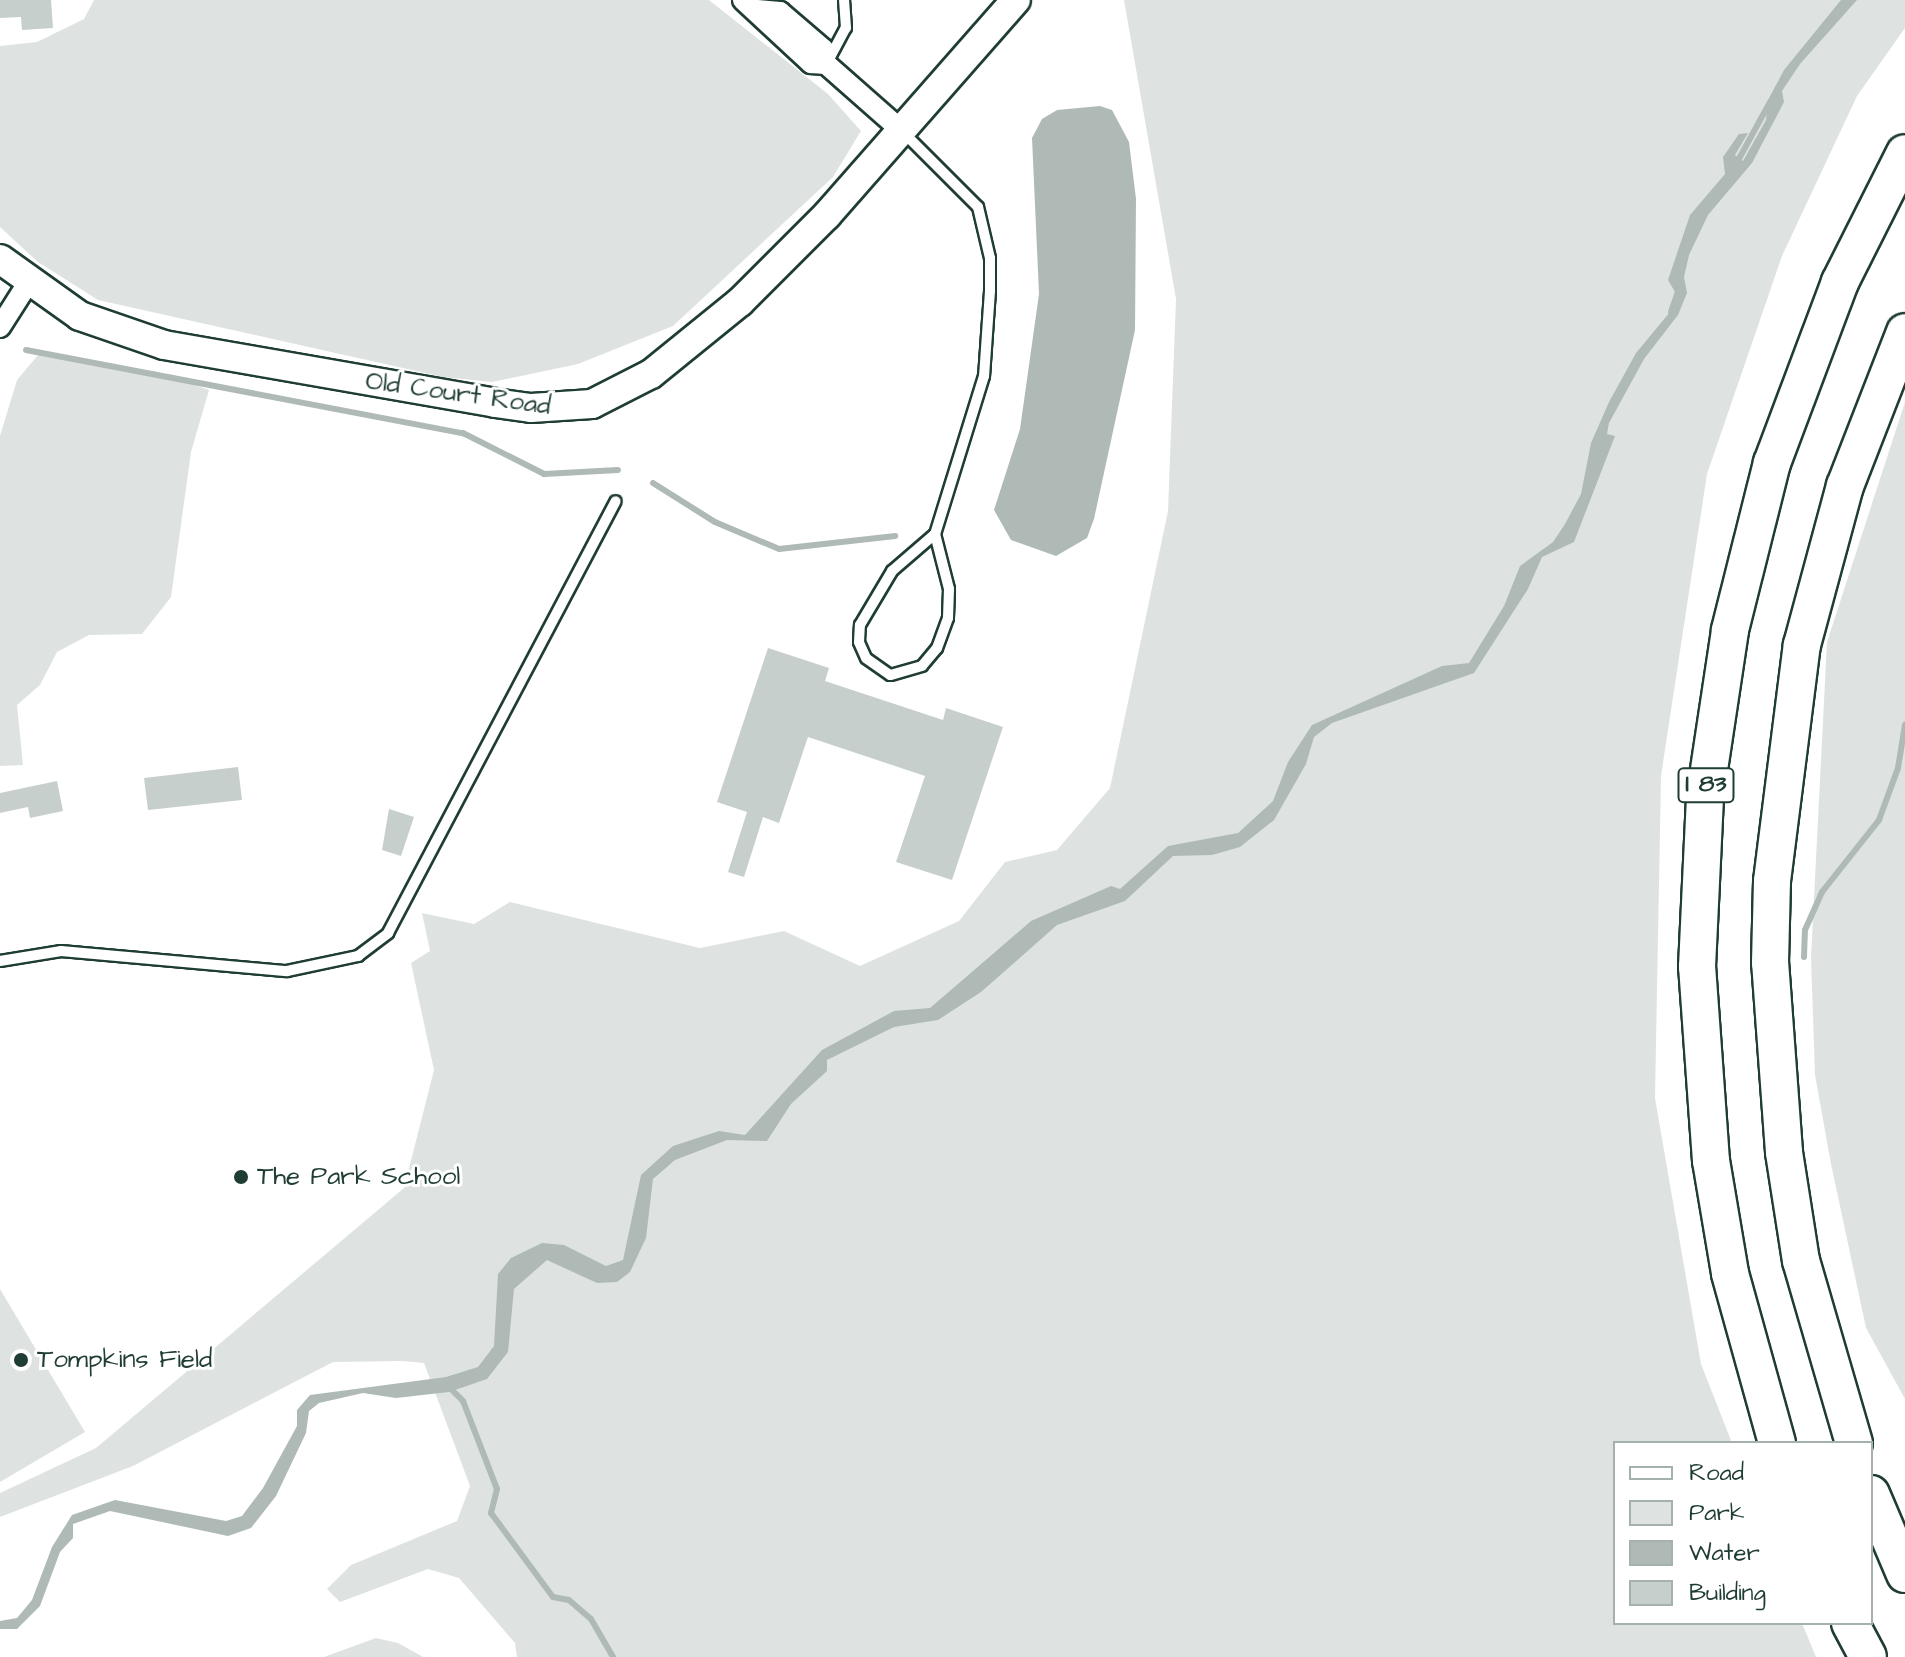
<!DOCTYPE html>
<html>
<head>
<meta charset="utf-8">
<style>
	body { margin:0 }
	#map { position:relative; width:1905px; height:1657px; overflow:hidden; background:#fff; font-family:"Architects Daughter",sans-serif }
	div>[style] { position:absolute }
	.green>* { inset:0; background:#dee3e2 }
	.water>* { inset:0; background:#afbab7 }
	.stream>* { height:6px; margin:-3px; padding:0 3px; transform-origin:3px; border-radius:3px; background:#afbab7 }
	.building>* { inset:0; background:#c7cfcc }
	.roads { filter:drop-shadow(2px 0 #1f3d34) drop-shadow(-2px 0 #1f3d34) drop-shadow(0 2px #1f3d34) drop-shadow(0 -2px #1f3d34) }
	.lane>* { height:10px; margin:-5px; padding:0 5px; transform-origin:5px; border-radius:5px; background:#fff }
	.street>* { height:20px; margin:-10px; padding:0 10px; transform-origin:10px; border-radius:10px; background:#fff }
	.secondary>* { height:28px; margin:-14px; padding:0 14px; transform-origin:14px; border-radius:14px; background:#fff }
	.highway>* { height:36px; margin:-18px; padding:0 18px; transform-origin:18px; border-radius:18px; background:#fff }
	.dots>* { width:22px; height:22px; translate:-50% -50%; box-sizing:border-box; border:4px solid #fff; border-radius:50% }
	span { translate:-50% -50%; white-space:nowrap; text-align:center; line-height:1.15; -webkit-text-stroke:6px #fff; paint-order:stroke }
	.shield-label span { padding:2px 6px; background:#fff; border:2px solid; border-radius:6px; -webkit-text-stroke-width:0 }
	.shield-label { font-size:24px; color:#1f3d34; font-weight:700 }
	.street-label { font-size:26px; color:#1f3d34 }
	.poi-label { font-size:26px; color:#1f3d34 }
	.left { translate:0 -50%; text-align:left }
	.legend { position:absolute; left:1613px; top:1441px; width:260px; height:184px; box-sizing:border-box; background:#fff; border:2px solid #a5b1ae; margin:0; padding:10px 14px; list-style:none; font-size:24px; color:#1f3d34 }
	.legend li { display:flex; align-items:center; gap:16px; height:40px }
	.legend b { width:40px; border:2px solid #a5b1ae }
</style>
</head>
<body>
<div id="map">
	<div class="green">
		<div style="clip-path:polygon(94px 0,709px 0,828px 94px,861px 131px,833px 177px,673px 326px,578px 364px,492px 382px,443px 377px,98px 300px,38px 262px,0 227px,0 46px,37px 42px,84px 19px)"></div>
		<div style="clip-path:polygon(1124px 0,1905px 0,1905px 28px,1857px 96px,1782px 256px,1707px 474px,1661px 776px,1655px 1098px,1701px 1364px,1732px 1443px,1615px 1443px,1615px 1623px,1802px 1623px,1816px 1657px,517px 1657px,515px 1643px,459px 1578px,428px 1569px,340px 1602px,327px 1589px,351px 1565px,457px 1521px,470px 1486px,424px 1363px,403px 1361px,333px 1362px,133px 1466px,0 1517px,0 1493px,96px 1448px,404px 1188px,434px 1070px,411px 963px,430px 951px,422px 913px,474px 924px,510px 902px,700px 948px,784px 931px,860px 966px,959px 921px,1005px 862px,1057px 850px,1110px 788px,1168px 511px,1176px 299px)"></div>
		<div style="clip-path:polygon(38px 355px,157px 372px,209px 390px,191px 452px,171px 597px,142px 634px,89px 635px,57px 652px,40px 685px,17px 705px,23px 765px,0 766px,0 436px,17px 380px)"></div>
		<div style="clip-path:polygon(1905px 402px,1905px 1399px,1866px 1328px,1831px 1164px,1815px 1075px,1811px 957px,1827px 642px)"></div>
		<div style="clip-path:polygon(0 1289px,85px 1432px,0 1482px)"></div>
		<div style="clip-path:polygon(376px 1638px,398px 1643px,423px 1657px,324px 1657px)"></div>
	</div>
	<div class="water">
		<div style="clip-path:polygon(1841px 0,1857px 0,1800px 64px,1782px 91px,1784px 102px,1752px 163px,1708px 215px,1689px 255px,1684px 277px,1687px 293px,1678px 315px,1644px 359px,1609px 423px,1607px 434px,1615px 436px,1574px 542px,1542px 557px,1528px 589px,1474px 673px,1332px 723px,1314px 737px,1306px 764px,1274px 820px,1240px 847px,1212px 855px,1173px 856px,1125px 901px,1057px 925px,981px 992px,938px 1020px,894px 1027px,827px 1060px,827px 1071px,791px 1104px,767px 1141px,727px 1140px,675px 1160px,653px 1179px,646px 1238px,630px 1272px,617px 1282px,597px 1283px,547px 1260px,514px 1289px,508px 1352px,487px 1379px,449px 1392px,396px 1398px,363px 1393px,319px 1403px,309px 1411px,306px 1433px,276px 1496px,251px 1528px,228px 1536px,110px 1511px,73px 1524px,73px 1538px,60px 1552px,40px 1606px,17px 1629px,0 1629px,0 1621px,17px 1618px,32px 1600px,52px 1547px,72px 1515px,115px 1500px,226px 1521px,242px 1516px,263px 1488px,297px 1426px,297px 1410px,310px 1395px,446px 1377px,478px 1367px,494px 1346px,498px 1274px,511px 1258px,542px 1243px,564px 1245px,606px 1266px,623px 1260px,641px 1175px,673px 1146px,719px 1131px,745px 1135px,822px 1050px,894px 1011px,930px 1008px,1031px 921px,1111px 886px,1120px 889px,1168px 846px,1238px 833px,1273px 801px,1288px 762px,1312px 725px,1442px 666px,1469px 663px,1504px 606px,1520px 566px,1553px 542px,1565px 524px,1581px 494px,1591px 443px,1609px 402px,1636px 353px,1675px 306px,1678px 297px,1668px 280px,1690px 215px,1725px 174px,1723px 157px,1739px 134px,1748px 133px,1735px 155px,1743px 161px,1766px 120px,1768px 100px,1784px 70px)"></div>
		<div style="clip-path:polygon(1100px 106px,1112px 110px,1129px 142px,1136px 199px,1135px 330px,1094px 519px,1087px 538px,1056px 556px,1011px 540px,994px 510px,1020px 429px,1039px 294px,1032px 138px,1042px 119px,1057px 110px)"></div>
	</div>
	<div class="stream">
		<div style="left:1735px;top:166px;width:73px;rotate:-61.3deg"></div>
		<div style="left:1671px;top:312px;width:24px;rotate:-71deg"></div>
		<div style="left:26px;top:350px;width:445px;rotate:10.8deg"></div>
		<div style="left:463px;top:433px;width:91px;rotate:26.8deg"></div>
		<div style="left:544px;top:474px;width:74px;rotate:-3.1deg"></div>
		<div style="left:653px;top:483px;width:73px;rotate:32.2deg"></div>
		<div style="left:715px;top:522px;width:69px;rotate:22.9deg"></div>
		<div style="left:779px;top:549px;width:117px;rotate:-6.4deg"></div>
		<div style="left:1804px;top:957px;width:27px;rotate:-88deg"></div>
		<div style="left:1805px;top:930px;width:42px;rotate:-65.9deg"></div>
		<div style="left:1822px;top:892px;width:92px;rotate:-51.6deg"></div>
		<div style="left:1879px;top:820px;width:55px;rotate:-69.9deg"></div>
		<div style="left:1898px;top:768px;width:44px;rotate:-80.8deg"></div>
		<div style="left:449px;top:1387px;width:20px;rotate:45deg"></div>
		<div style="left:463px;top:1401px;width:94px;rotate:68.9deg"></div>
		<div style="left:497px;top:1489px;width:25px;rotate:104deg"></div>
		<div style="left:491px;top:1513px;width:104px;rotate:53.6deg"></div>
		<div style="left:553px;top:1597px;width:16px;rotate:11deg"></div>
		<div style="left:569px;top:1600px;width:29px;rotate:41deg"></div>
		<div style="left:591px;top:1619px;width:44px;rotate:59.9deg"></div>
	</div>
	<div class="building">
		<div style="clip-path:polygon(0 0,51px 0,53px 28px,22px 30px,21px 17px,0 18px)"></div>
		<div style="clip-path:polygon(768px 648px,829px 668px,825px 681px,943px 720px,946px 708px,1003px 727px,952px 880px,896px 862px,925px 776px,808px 737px,779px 823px,763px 817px,744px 877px,728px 872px,747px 812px,717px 802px)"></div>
		<div style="clip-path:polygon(238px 767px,242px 800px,148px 810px,144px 778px)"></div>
		<div style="clip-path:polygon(57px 781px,63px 811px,30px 818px,28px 807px,0 813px,0 793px)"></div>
		<div style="clip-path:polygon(389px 809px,414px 817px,401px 856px,382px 850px)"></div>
	</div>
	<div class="roads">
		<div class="lane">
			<div style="left:827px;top:63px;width:40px;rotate:-62deg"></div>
			<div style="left:846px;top:28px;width:28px;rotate:-94deg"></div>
			<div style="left:903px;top:132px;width:106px;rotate:45deg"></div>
			<div style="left:978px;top:207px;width:52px;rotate:76.8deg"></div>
			<div style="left:990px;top:258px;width:33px;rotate:90deg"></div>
			<div style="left:990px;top:291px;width:85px;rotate:94deg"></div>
			<div style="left:984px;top:376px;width:165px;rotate:107.2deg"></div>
			<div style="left:935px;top:534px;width:57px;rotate:75.7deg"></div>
			<div style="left:949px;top:589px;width:29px;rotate:92deg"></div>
			<div style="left:948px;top:618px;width:32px;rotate:110deg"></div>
			<div style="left:937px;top:648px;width:23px;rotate:130deg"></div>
			<div style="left:922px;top:666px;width:33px;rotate:164deg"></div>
			<div style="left:890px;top:675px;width:29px;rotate:-145deg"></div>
			<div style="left:866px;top:658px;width:17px;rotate:-114deg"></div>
			<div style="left:859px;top:642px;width:17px;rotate:-87deg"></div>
			<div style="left:860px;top:625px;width:63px;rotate:-59.3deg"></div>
			<div style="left:892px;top:571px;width:57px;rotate:-40.7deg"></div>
			<div style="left:0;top:961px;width:62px;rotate:-9.3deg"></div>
			<div style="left:61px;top:951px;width:227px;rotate:5.1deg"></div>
			<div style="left:287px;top:971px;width:73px;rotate:-11.9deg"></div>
			<div style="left:358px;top:956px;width:38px;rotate:-37deg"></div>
			<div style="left:388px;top:933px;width:488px;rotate:-62.2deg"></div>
		</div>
		<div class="street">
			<div style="left:743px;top:0;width:93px;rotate:42.8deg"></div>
			<div style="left:811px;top:63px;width:15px;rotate:4deg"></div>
			<div style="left:826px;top:64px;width:101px;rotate:41.4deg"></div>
			<div style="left:757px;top:10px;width:23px;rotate:5deg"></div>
			<div style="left:780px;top:12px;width:57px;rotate:40.7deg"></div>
			<div style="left:823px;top:49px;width:15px;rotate:79deg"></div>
			<div style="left:0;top:327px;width:52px;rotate:-57.5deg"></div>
		</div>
		<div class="secondary">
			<div style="left:0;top:259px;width:98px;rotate:35.5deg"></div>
			<div style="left:80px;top:316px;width:89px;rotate:19deg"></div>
			<div style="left:164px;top:345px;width:336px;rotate:9.9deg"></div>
			<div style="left:495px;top:403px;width:36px;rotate:8deg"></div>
			<div style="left:531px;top:408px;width:61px;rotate:-3.8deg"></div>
			<div style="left:592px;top:404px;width:66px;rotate:-27deg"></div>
			<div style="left:651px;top:374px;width:114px;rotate:-39deg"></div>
			<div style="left:740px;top:302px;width:123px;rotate:-45deg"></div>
			<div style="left:827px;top:215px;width:286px;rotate:-48.7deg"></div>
		</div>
		<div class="highway">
			<div style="left:1777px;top:1443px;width:176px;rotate:-105.5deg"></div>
			<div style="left:1730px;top:1273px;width:114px;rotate:-99.6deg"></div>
			<div style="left:1711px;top:1161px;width:195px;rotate:-94.1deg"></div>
			<div style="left:1697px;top:967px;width:171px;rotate:-87.3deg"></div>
			<div style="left:1705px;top:796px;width:168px;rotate:-81.4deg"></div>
			<div style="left:1730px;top:630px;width:172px;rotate:-75.9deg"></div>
			<div style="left:1772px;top:463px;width:193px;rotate:-69.4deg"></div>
			<div style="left:1840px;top:282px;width:144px;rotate:-63.3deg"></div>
			<div style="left:1854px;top:1443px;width:190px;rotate:-106.2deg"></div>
			<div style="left:1801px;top:1261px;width:110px;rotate:-98.9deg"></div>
			<div style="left:1784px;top:1152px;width:190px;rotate:-94.2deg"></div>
			<div style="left:1770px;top:963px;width:82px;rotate:-88.6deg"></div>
			<div style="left:1772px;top:881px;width:238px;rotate:-82.8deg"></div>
			<div style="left:1802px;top:645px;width:165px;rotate:-74.9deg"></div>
			<div style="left:1845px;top:486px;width:165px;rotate:-68.7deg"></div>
			<div style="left:1871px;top:1494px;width:87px;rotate:67deg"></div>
			<div style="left:1850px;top:1623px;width:38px;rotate:62deg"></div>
		</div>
	</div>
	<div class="dots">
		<div style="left:241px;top:1177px;background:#1f3d34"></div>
		<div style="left:21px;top:1360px;background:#1f3d34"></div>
	</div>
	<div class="shield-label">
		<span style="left:1706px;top:785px">I 83</span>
	</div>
	<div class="street-label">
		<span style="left:458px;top:394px;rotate:8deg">Old Court Road</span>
	</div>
	<div class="poi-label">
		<span class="left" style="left:257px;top:1177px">The Park School</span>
		<span class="left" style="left:37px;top:1360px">Tompkins Field</span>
	</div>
	<ul class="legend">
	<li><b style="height:10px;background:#fff"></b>Road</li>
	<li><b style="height:22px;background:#dee3e2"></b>Park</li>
	<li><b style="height:22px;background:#afbab7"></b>Water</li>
	<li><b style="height:22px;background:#c7cfcc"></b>Building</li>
	</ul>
</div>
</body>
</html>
